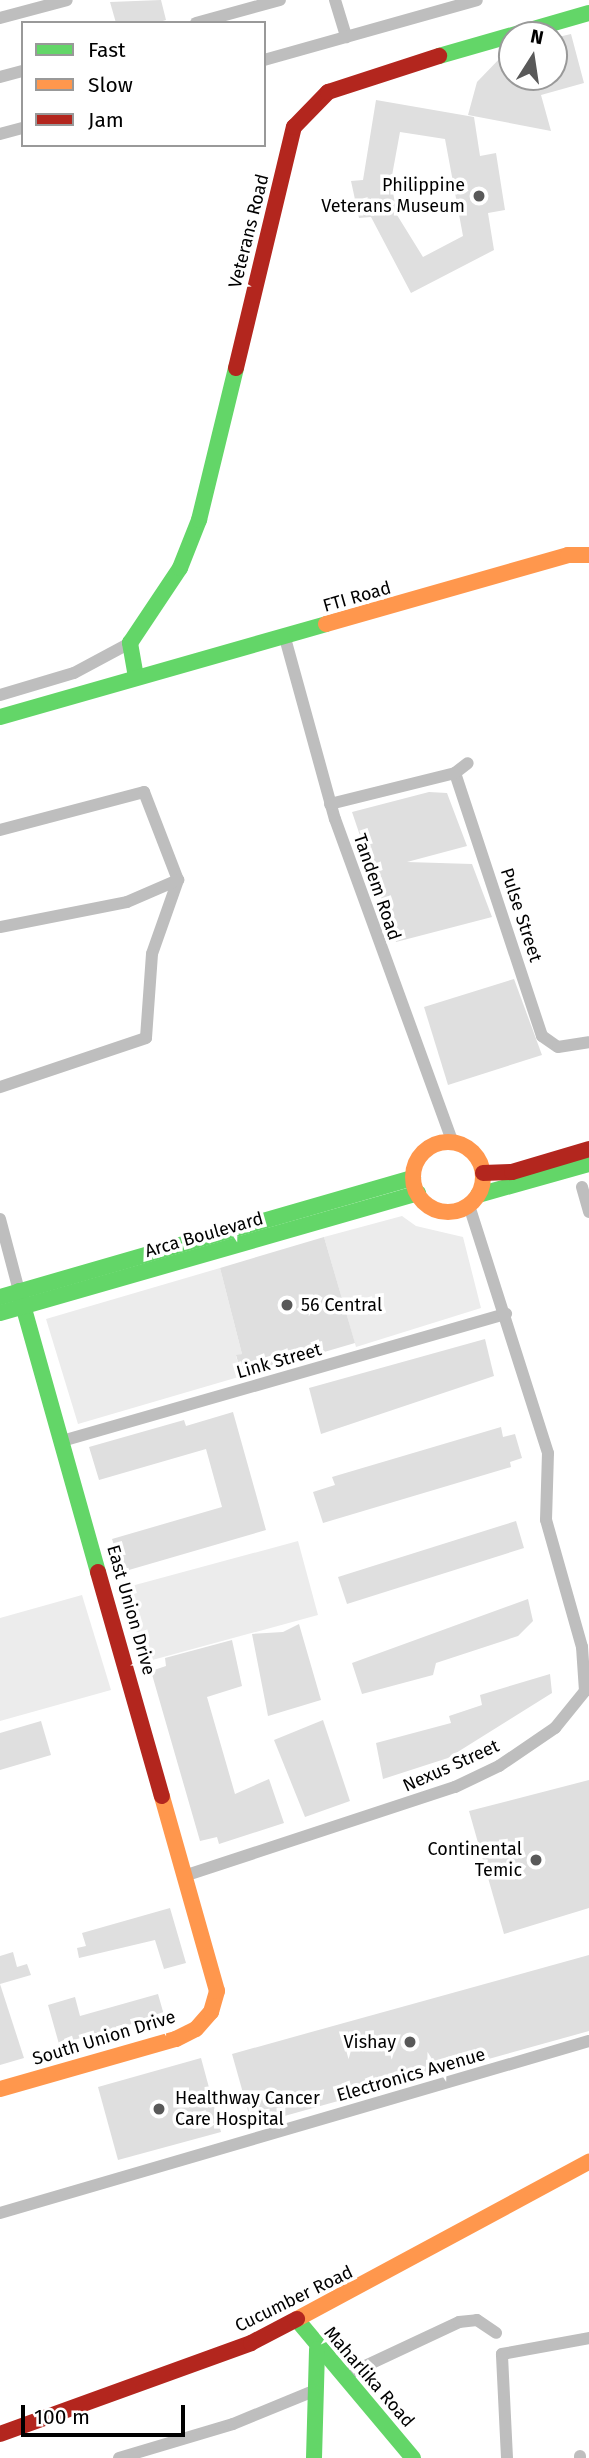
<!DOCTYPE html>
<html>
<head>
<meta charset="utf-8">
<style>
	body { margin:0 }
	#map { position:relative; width:589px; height:2458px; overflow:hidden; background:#fff; font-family:"Fira Sans",sans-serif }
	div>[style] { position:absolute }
	.green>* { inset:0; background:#ececec }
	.building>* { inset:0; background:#dfdfdf }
	.street>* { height:12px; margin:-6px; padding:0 6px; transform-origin:6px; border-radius:6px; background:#bebebe }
	.fast>* { height:16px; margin:-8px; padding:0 8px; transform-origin:8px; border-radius:8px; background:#63d668 }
	.slow>* { height:16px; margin:-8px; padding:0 8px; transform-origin:8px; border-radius:8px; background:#ff974d }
	.slow>.ring { margin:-8px; padding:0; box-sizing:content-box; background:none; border:16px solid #ff974d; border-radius:50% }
	.jam>* { height:16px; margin:-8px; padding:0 8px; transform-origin:8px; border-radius:8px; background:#b3261e }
	.dots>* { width:19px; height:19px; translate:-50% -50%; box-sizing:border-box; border:4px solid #fff; border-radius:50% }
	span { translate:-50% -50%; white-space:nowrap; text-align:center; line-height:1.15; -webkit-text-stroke:7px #fff; paint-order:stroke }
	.poi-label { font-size:18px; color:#000 }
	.right { translate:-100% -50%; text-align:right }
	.left { translate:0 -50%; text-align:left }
	.street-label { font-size:18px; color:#000 }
	.legend { position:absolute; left:21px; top:21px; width:245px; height:126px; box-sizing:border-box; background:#fff; border:2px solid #999; margin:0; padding:9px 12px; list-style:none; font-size:21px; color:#000 }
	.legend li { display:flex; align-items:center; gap:14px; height:35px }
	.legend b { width:35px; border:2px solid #999 }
	.north { position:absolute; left:498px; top:21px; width:70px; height:70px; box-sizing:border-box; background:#fff; border:2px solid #999; border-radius:50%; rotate:12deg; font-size:19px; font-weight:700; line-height:28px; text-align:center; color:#000 }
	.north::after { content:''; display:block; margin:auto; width:24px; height:32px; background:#595959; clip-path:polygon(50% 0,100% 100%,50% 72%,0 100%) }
	.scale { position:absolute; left:21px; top:2405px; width:164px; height:32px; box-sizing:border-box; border:4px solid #000; border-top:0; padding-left:9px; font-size:21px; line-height:24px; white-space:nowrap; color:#000; -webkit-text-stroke:5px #fff; paint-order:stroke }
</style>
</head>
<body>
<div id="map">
	<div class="green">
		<div style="clip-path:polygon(402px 1216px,416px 1226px,463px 1237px,481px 1308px,356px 1347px,324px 1237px)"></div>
		<div style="clip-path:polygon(220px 1268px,242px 1354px,236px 1356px,242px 1376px,78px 1424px,46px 1319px)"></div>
		<div style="clip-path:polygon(298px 1541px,318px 1615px,145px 1662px,124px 1588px)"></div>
		<div style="clip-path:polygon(82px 1595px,111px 1690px,0 1721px,0 1618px)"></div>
	</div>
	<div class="building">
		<div style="clip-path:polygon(161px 0,166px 20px,156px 23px,116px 23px,110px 2px)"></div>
		<div style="clip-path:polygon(571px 34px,584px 83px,541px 95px,551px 131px,468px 115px,477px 82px,504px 54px,512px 56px,512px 77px,554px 77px,554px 38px)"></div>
		<div style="clip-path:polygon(evenodd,376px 100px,474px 117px,480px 156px,496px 153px,505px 210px,488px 213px,494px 250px,411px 293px,371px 217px,359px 218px,351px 181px,363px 180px,376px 100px,400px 132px,445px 139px,463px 236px,423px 257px,397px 215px,391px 181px,400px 132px)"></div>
		<div style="clip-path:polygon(429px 792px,447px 793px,467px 846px,407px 862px,472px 864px,492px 917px,396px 942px,352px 812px)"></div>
		<div style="clip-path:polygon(514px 979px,542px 1055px,448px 1085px,424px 1007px)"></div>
		<div style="clip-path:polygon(324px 1237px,355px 1343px,242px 1376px,236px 1355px,242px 1354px,220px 1268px)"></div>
		<div style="clip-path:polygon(485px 1339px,494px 1376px,321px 1434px,309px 1388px)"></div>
		<div style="clip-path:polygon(233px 1412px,266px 1530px,122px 1572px,112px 1539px,222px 1507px,206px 1449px,99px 1480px,89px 1447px,184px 1420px,186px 1426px)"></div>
		<div style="clip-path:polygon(501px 1427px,503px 1437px,515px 1434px,522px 1458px,510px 1462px,511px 1467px,323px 1523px,313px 1492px,335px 1485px,332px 1477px)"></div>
		<div style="clip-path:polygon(516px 1521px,524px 1548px,347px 1604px,338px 1577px)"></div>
		<div style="clip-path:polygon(528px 1599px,533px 1621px,518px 1636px,436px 1663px,433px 1675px,362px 1694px,352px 1663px)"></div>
		<div style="clip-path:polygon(299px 1624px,321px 1700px,268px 1716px,252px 1634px,283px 1632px)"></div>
		<div style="clip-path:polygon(232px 1640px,242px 1686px,207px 1697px,235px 1794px,269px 1779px,284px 1823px,219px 1844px,217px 1837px,200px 1841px,151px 1671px,166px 1666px,165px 1658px)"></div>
		<div style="clip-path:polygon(550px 1674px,552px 1693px,448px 1758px,383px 1779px,376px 1743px,451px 1723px,449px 1716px,482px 1705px,480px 1695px)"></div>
		<div style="clip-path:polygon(323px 1720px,350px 1801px,305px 1817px,274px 1740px)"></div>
		<div style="clip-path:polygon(41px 1721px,51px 1755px,0 1770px,0 1733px)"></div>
		<div style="clip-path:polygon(589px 1780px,589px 1908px,504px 1934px,469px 1811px)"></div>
		<div style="clip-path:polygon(170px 1908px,186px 1963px,164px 1969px,155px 1940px,79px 1958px,77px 1948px,86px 1946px,82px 1933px)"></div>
		<div style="clip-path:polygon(13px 1952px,17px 1967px,27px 1964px,31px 1975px,0 1984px,0 1956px)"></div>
		<div style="clip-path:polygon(589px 1955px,589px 2031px,252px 2125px,232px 2054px)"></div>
		<div style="clip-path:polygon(0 1984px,24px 2058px,0 2065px)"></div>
		<div style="clip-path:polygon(158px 1994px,164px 2015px,59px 2044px,48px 2005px,75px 1997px,80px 2016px)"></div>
		<div style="clip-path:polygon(201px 2058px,221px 2132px,118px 2160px,98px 2087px)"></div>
	</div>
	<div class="street">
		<div style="left:335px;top:0;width:39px;rotate:73deg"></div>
		<div style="left:0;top:18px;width:69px;rotate:-15deg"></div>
		<div style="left:196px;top:23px;width:87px;rotate:-15.3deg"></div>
		<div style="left:264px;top:60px;width:221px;rotate:-15.7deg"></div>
		<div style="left:0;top:77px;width:24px;rotate:-15deg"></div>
		<div style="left:0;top:134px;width:24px;rotate:-15deg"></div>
		<div style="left:285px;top:638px;width:188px;rotate:74.6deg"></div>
		<div style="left:335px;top:819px;width:345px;rotate:70deg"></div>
		<div style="left:0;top:695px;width:77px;rotate:-16.6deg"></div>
		<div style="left:74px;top:673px;width:64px;rotate:-28.2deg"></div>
		<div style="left:455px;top:773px;width:277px;rotate:71.7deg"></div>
		<div style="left:542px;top:1036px;width:19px;rotate:35deg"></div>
		<div style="left:558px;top:1047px;width:31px;rotate:-9deg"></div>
		<div style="left:455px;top:773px;width:16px;rotate:-38deg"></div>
		<div style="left:330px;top:804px;width:129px;rotate:-13.9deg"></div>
		<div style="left:0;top:830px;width:149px;rotate:-14.8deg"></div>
		<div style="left:144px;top:792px;width:94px;rotate:68.9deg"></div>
		<div style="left:178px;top:880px;width:78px;rotate:109.4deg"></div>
		<div style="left:152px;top:954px;width:84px;rotate:94.1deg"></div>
		<div style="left:146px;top:1038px;width:154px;rotate:161.4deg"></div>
		<div style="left:0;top:927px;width:129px;rotate:-11.1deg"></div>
		<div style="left:127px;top:902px;width:56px;rotate:-23.3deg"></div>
		<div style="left:582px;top:1187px;width:26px;rotate:74deg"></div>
		<div style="left:0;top:1219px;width:74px;rotate:75.2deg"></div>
		<div style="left:62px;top:1441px;width:462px;rotate:-16deg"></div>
		<div style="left:187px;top:1875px;width:282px;rotate:-18.2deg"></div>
		<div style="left:455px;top:1787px;width:49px;rotate:-25.5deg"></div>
		<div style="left:499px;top:1766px;width:68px;rotate:-34.2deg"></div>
		<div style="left:555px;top:1728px;width:48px;rotate:-51deg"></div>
		<div style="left:585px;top:1691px;width:44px;rotate:-93.9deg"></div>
		<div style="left:582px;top:1647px;width:132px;rotate:-105.8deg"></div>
		<div style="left:546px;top:1520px;width:67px;rotate:-88.3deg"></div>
		<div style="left:548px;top:1453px;width:260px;rotate:-107.7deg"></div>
		<div style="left:0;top:2213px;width:614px;rotate:-16.28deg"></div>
		<div style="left:346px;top:2375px;width:125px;rotate:-25.1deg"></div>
		<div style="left:459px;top:2322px;width:18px;rotate:-6deg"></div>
		<div style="left:477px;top:2320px;width:23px;rotate:34deg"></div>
		<div style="left:580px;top:2456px;width:2px;rotate:90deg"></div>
		<div style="left:119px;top:2458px;width:119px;rotate:-16.6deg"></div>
		<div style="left:233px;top:2424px;width:90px;rotate:-22.3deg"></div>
		<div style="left:507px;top:2458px;width:104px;rotate:-92.8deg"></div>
		<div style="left:502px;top:2354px;width:88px;rotate:-10.4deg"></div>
	</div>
	<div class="fast">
		<div style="left:439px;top:56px;width:156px;rotate:-16deg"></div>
		<div style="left:136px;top:677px;width:35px;rotate:-100deg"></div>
		<div style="left:130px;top:643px;width:90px;rotate:-56.3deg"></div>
		<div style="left:180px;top:568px;width:52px;rotate:-68.4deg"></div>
		<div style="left:199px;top:520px;width:156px;rotate:-76.3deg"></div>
		<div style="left:0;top:717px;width:339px;rotate:-15.9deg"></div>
		<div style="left:478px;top:1195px;width:115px;rotate:-15.6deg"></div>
		<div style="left:19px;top:1291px;width:292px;rotate:74.3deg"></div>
		<div style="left:0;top:1297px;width:430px;rotate:-16.1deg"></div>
		<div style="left:0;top:1313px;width:435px;rotate:-16deg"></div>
		<div style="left:298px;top:2321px;width:179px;rotate:50deg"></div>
		<div style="left:314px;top:2458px;width:109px;rotate:-88.4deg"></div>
	</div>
	<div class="slow">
		<div style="left:326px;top:624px;width:252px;rotate:-15.9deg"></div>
		<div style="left:568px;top:555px;width:21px"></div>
		<div class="ring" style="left:413px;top:1142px;width:54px;height:54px"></div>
		<div style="left:0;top:2089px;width:183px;rotate:-15.9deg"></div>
		<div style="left:176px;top:2039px;width:22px;rotate:-27deg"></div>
		<div style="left:196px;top:2029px;width:23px;rotate:-49deg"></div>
		<div style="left:211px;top:2012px;width:22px;rotate:-74deg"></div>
		<div style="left:217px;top:1991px;width:203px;rotate:-105.8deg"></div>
		<div style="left:297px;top:2319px;width:332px;rotate:-28.3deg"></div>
	</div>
	<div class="jam">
		<div style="left:236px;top:368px;width:248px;rotate:-76.5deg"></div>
		<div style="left:294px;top:127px;width:49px;rotate:-45.8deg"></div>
		<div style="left:328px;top:92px;width:117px;rotate:-18deg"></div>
		<div style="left:483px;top:1173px;width:29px;rotate:-2deg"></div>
		<div style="left:512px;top:1172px;width:80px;rotate:-16.6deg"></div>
		<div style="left:98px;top:1572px;width:233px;rotate:74.1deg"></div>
		<div style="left:0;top:2434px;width:267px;rotate:-19.9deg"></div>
		<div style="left:251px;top:2343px;width:52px;rotate:-27.6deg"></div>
	</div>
	<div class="dots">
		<div style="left:479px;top:196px;background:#595959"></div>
		<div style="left:287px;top:1305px;background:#595959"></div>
		<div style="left:536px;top:1860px;background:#595959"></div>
		<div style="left:410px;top:2042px;background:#595959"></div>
		<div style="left:159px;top:2109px;background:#595959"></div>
	</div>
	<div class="poi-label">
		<span class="right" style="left:465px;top:196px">Philippine<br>Veterans Museum</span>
		<span class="left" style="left:301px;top:1305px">56 Central</span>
		<span class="right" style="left:522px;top:1860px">Continental<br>Temic</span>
		<span class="right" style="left:396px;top:2042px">Vishay</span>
		<span class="left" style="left:175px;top:2109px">Healthway Cancer<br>Care Hospital</span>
	</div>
	<div class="street-label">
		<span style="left:249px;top:231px;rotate:-76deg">Veterans Road</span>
		<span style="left:357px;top:597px;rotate:-16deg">FTI Road</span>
		<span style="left:377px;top:887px;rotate:71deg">Tandem Road</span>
		<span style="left:521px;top:915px;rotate:72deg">Pulse Street</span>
		<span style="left:204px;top:1235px;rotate:-16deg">Arca Boulevard</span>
		<span style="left:279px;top:1361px;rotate:-16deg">Link Street</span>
		<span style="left:131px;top:1610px;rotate:74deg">East Union Drive</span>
		<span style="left:451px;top:1766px;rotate:-24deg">Nexus Street</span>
		<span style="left:104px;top:2038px;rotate:-17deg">South Union Drive</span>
		<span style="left:411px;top:2075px;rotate:-16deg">Electronics Avenue</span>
		<span style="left:294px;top:2299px;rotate:-26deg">Cucumber Road</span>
		<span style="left:369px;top:2377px;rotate:49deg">Maharlika Road</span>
	</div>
	<ul class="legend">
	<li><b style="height:9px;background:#63d668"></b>Fast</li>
	<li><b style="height:9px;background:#ff974d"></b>Slow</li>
	<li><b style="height:9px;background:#b3261e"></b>Jam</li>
	</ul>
	<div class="north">N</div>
	<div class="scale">100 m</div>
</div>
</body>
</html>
